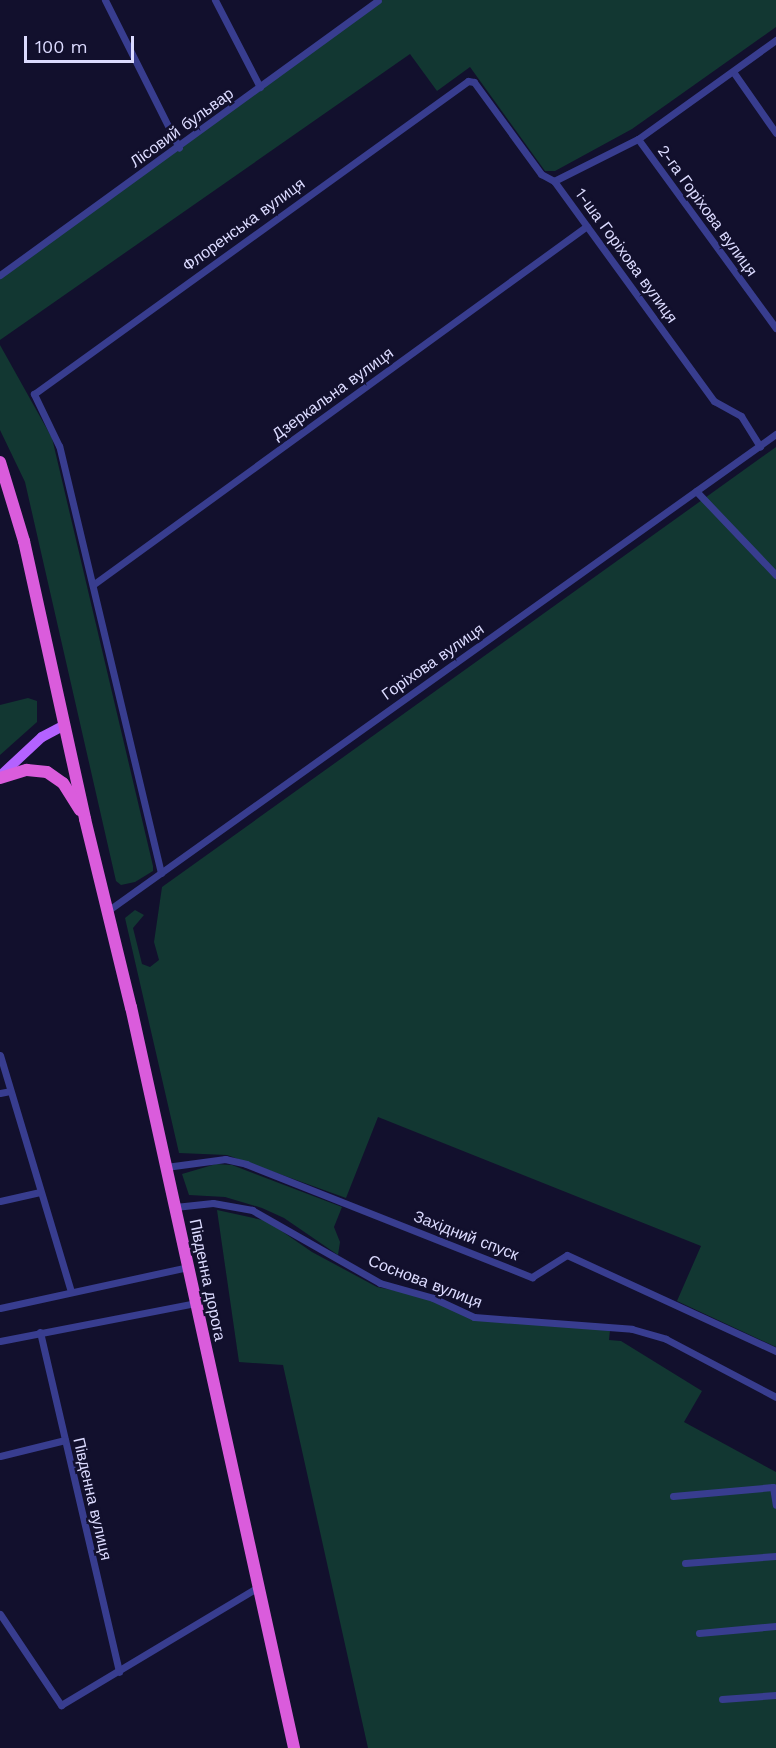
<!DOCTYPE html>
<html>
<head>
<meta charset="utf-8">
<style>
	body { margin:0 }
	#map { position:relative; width:776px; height:1748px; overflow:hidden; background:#12102d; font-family:"Work Sans",sans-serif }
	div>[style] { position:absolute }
	.green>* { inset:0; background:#123732 }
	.minor>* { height:7px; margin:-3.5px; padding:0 3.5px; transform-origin:3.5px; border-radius:3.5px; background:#383d8f }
	.primary>* { height:10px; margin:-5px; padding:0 5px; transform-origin:5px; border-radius:5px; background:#b462ff }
	.trunk>* { height:12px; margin:-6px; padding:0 6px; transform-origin:6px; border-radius:6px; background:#da5cdc }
	span { translate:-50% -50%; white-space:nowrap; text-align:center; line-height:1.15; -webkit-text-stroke:5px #12102d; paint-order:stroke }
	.street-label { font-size:16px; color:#dcdbff }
	.scale { position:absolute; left:24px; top:36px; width:110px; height:27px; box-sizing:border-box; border:3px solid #dcdbff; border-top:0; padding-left:8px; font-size:18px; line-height:21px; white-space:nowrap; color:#dcdbff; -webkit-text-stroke:4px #12102d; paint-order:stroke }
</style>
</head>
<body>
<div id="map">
	<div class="green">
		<div style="clip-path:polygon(382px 0,776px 0,776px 27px,632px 129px,555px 171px,545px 171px,470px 67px,437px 91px,410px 54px,0 340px,0 279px)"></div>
		<div style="clip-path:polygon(0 345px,52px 438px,153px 866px,153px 871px,135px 882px,121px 885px,116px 881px,25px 482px,0 430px)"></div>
		<div style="clip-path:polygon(776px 447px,776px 1347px,677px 1301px,701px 1246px,378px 1117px,346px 1198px,227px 1155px,179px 1153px,125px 918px,135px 910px,144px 915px,133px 928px,142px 964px,150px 967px,159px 960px,154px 942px,162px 887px)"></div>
		<div style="clip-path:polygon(28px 698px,37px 701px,37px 722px,0 755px,0 705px)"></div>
		<div style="clip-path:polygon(216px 1164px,232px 1165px,342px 1207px,334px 1227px,340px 1242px,338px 1255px,284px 1218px,262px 1208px,225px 1197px,189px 1195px,182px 1174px)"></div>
		<div style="clip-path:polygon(217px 1210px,267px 1221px,312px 1252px,377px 1287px,427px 1297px,472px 1318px,610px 1330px,609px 1340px,621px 1341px,702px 1391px,684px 1422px,776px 1472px,776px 1748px,368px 1748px,283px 1365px,239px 1362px)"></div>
	</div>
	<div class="minor">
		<div style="left:105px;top:0;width:165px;rotate:63.4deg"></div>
		<div style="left:215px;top:0;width:98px;rotate:62.7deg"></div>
		<div style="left:734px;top:73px;width:73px;rotate:55deg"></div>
		<div style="left:638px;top:139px;width:234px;rotate:53.9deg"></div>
		<div style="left:554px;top:181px;width:94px;rotate:-26.6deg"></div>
		<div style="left:638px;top:139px;width:170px;rotate:-35.7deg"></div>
		<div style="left:0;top:275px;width:467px;rotate:-36deg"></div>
		<div style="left:696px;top:491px;width:116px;rotate:46.4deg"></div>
		<div style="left:94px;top:584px;width:609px;rotate:-35.99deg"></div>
		<div style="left:161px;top:873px;width:439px;rotate:-103.4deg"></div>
		<div style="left:59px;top:446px;width:58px;rotate:-115.7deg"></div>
		<div style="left:34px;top:394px;width:535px;rotate:-35.8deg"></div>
		<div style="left:468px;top:81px;width:6px;rotate:9deg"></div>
		<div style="left:474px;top:82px;width:114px;rotate:53.9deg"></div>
		<div style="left:541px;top:174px;width:15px;rotate:28deg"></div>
		<div style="left:554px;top:181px;width:272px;rotate:54deg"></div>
		<div style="left:714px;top:401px;width:31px;rotate:29deg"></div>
		<div style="left:741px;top:416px;width:36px;rotate:58deg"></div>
		<div style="left:106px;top:912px;width:823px;rotate:-35.51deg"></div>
		<div style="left:0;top:1055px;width:246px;rotate:73.3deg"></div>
		<div style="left:0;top:1093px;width:10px;rotate:-11deg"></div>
		<div style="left:166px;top:1167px;width:60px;rotate:-7.7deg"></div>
		<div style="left:225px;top:1159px;width:22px;rotate:13deg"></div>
		<div style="left:246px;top:1164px;width:308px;rotate:21.6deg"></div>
		<div style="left:532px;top:1277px;width:41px;rotate:-32.2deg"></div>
		<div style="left:567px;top:1255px;width:230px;rotate:24.7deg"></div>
		<div style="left:0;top:1201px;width:41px;rotate:-12.7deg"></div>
		<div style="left:175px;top:1207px;width:38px;rotate:-6deg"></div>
		<div style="left:213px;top:1203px;width:40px;rotate:10deg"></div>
		<div style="left:252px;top:1210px;width:147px;rotate:29.7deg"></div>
		<div style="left:380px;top:1283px;width:55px;rotate:15.8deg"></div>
		<div style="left:433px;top:1298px;width:45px;rotate:24.9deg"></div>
		<div style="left:474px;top:1317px;width:158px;rotate:4.3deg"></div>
		<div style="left:632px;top:1329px;width:35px;rotate:16deg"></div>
		<div style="left:666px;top:1339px;width:124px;rotate:27.8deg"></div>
		<div style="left:0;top:1308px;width:192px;rotate:-12.3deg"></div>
		<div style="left:40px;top:1332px;width:349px;rotate:76.9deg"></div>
		<div style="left:0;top:1341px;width:200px;rotate:-11deg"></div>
		<div style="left:0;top:1456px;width:67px;rotate:-13.8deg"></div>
		<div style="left:673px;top:1496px;width:100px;rotate:-5.1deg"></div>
		<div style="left:773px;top:1487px;width:18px;rotate:81deg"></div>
		<div style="left:685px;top:1563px;width:91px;rotate:-4.4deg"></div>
		<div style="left:0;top:1614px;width:110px;rotate:56.2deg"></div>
		<div style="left:61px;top:1705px;width:230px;rotate:-30.9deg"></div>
		<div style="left:699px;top:1633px;width:77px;rotate:-5.2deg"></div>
		<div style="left:722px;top:1699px;width:54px;rotate:-4.2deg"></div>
	</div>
	<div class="primary">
		<div style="left:0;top:776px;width:57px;rotate:-42.9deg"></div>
		<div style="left:42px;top:737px;width:26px;rotate:-28deg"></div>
	</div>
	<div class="trunk">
		<div style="left:0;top:462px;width:83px;rotate:73.1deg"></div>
		<div style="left:24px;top:541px;width:285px;rotate:77.6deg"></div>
		<div style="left:85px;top:819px;width:194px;rotate:76.3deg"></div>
		<div style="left:131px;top:1007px;width:759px;rotate:77.59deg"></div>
		<div style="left:0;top:778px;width:28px;rotate:-17deg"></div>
		<div style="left:27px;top:770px;width:20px;rotate:6deg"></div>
		<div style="left:47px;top:772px;width:19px;rotate:35deg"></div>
		<div style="left:63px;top:783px;width:32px;rotate:58deg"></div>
	</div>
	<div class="street-label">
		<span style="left:182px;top:128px;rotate:-36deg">Лісовий бульвар</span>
		<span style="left:707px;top:211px;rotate:54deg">2-га Горіхова вулиця</span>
		<span style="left:244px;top:225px;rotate:-36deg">Флоренська вулиця</span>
		<span style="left:626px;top:256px;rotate:54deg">1-ша Горіхова вулиця</span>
		<span style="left:333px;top:394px;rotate:-36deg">Дзеркальна вулиця</span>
		<span style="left:433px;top:662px;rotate:-35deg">Горіхова вулиця</span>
		<span style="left:466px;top:1236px;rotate:21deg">Західний спуск</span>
		<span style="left:207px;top:1280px;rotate:78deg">Південна дорога</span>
		<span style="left:425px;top:1282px;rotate:21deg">Соснова вулиця</span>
		<span style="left:92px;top:1499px;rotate:77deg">Південна вулиця</span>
	</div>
	<div class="scale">100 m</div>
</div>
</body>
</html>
